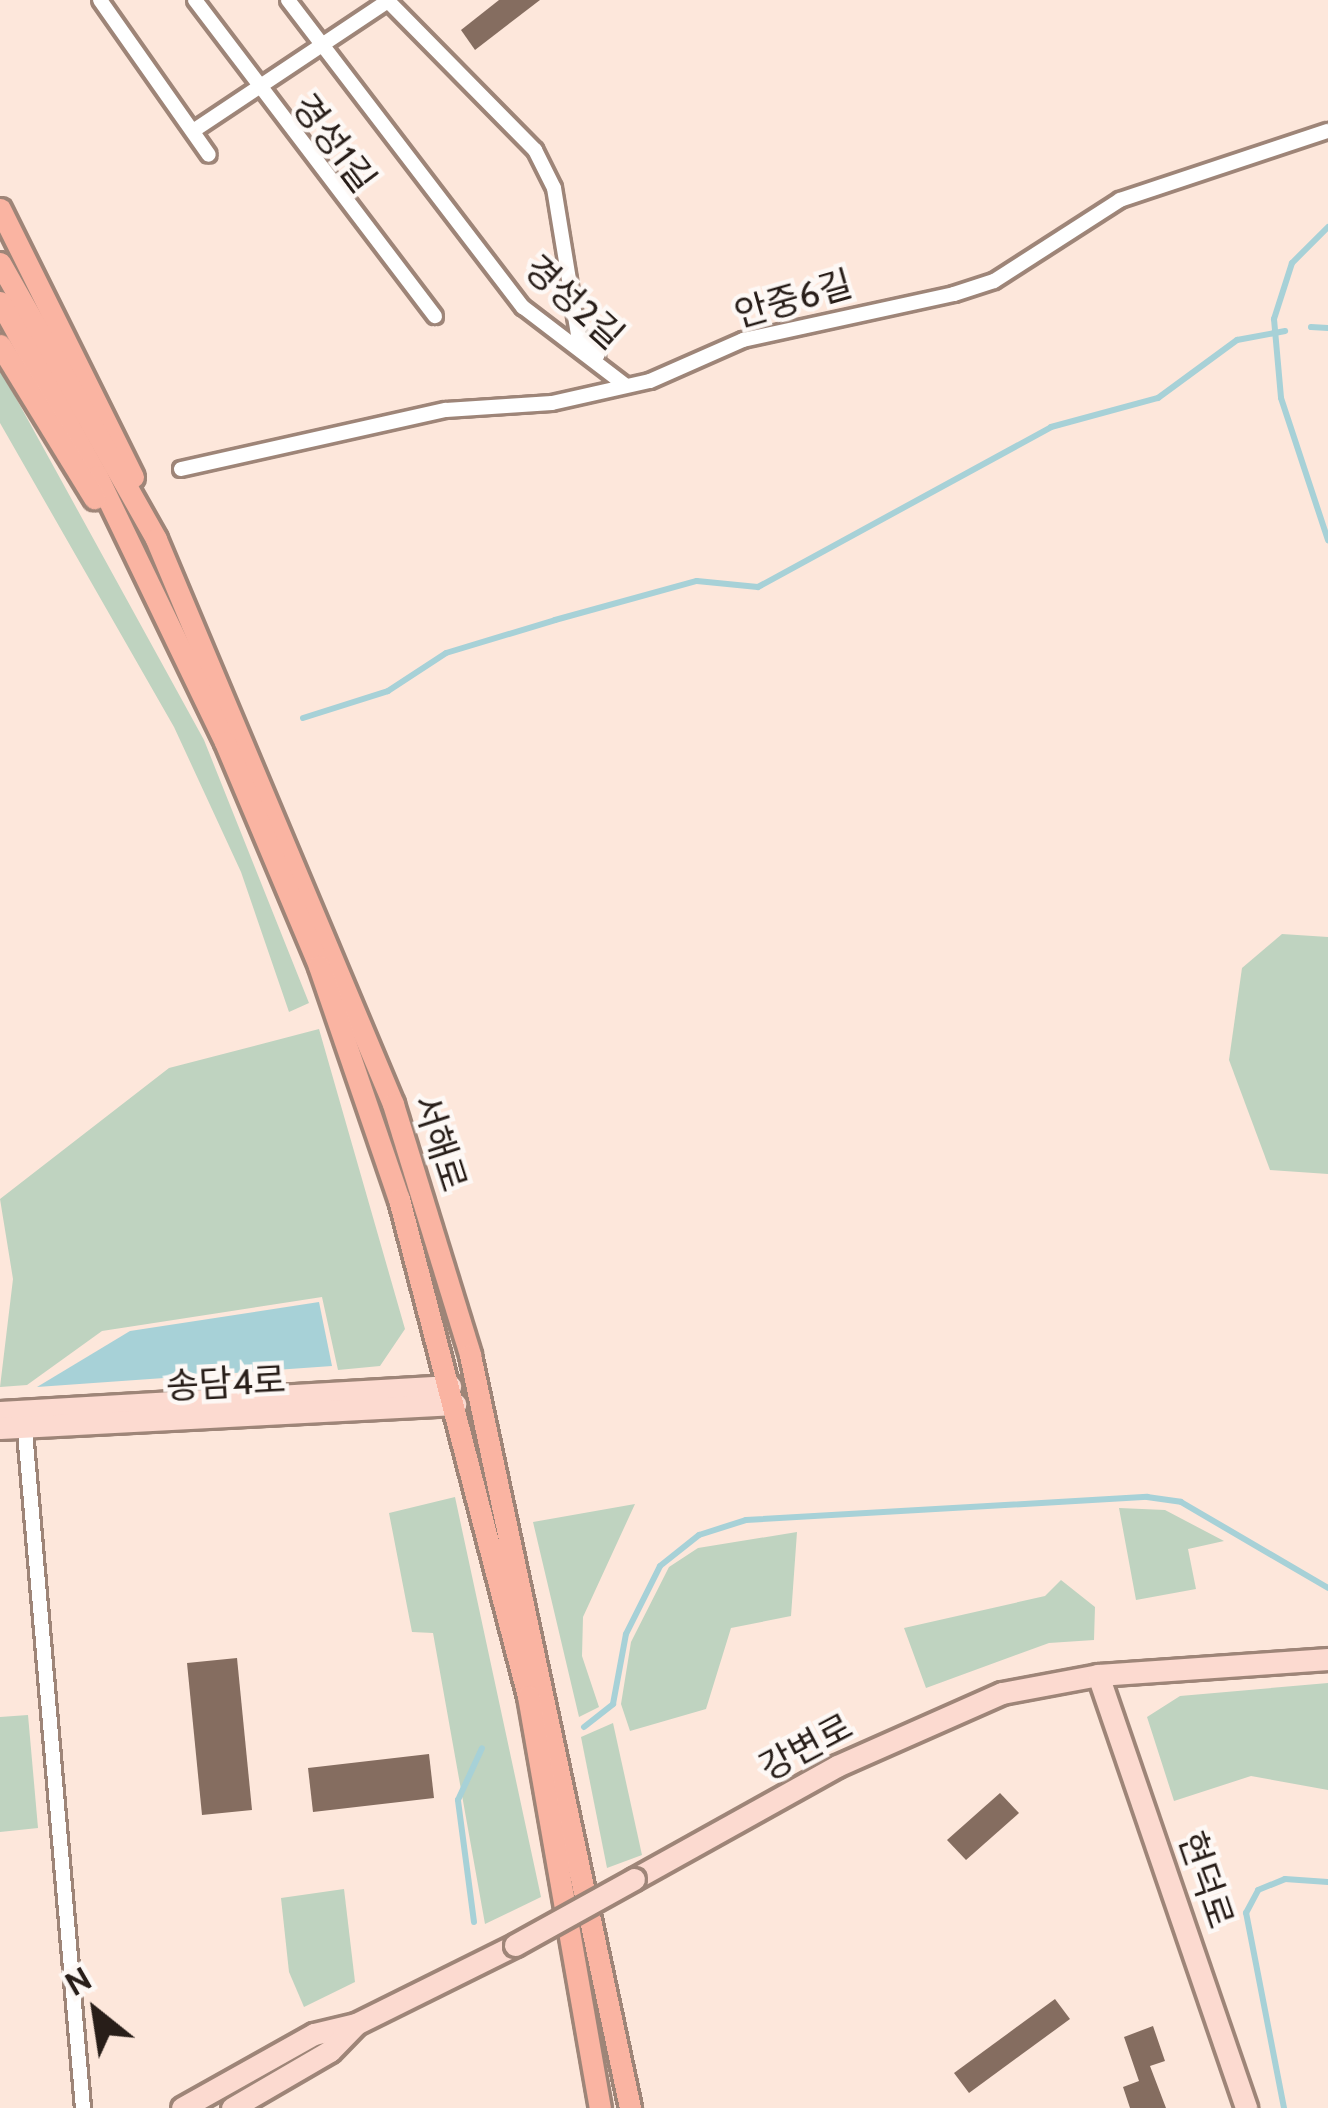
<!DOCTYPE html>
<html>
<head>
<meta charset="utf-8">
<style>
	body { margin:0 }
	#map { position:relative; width:1328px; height:2108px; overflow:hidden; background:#fde7db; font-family:Cabin,"Noto Sans KR",sans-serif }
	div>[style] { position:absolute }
	.green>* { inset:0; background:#bfd3c0 }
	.water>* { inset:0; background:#a7d1d7 }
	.stream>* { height:6px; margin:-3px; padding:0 3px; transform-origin:3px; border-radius:3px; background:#a7d1d7 }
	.building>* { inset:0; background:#856d60 }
	.roads { filter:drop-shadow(3px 0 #9e8578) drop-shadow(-3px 0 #9e8578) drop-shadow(0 3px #9e8578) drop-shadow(0 -3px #9e8578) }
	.street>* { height:14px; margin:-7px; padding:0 7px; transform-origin:7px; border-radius:7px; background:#fff }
	.secondary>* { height:21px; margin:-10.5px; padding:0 10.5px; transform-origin:10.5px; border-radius:10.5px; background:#fcdad0 }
	.primary>* { height:21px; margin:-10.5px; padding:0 10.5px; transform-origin:10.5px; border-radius:10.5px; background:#fab4a2 }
	.bridges { filter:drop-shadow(3px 0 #9e8578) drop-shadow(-3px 0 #9e8578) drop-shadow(0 3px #9e8578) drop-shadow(0 -3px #9e8578) }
	.secondary-bridge>* { height:21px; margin:-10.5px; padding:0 10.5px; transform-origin:10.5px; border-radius:10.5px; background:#fcdad0 }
	span { translate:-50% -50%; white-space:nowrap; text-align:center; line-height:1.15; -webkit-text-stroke:9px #fdf8f5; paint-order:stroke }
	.street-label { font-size:36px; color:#281e19 }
	.north { position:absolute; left:36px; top:1952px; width:120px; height:120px; -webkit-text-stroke:9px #fdf8f5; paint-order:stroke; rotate:330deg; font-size:33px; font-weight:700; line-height:48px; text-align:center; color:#281e19 }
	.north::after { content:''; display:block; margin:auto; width:42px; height:54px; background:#281e19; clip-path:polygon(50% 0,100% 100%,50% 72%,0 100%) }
</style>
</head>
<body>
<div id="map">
	<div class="green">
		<div style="clip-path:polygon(0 369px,204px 740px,309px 1003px,289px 1012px,241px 872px,174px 727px,0 423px)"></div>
		<div style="clip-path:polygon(1282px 934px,1328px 937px,1328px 1174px,1270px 1170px,1229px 1060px,1242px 968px)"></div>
		<div style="clip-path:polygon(319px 1029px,405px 1329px,380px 1366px,338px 1370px,322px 1297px,102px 1331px,27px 1385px,0 1387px,13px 1279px,0 1199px,169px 1068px)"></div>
		<div style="clip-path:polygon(455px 1497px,541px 1897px,485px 1924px,433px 1633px,412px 1632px,389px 1513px)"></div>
		<div style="clip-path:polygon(635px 1504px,583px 1617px,582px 1656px,599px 1707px,579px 1717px,533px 1522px)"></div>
		<div style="clip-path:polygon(1119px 1508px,1165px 1510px,1224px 1541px,1188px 1549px,1196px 1589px,1136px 1600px)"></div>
		<div style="clip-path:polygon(797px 1532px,791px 1616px,731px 1628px,706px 1709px,630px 1731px,621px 1704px,631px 1642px,669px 1567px,698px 1548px)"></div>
		<div style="clip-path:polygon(1061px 1580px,1095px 1607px,1094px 1640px,1049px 1643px,926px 1688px,904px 1628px,1045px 1596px)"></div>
		<div style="clip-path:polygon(1328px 1683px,1328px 1790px,1251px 1776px,1174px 1801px,1147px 1717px,1180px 1696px)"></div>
		<div style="clip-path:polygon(28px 1715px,38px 1828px,0 1832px,0 1717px)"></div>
		<div style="clip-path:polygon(613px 1723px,642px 1855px,607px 1868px,581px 1737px)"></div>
		<div style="clip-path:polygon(344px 1889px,355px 1982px,304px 2007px,289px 1972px,281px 1898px)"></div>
	</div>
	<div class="water">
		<div style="clip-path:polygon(319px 1302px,332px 1366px,37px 1387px,130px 1331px)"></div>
	</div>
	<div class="stream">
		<div style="left:1328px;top:227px;width:51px;rotate:135deg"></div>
		<div style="left:1292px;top:263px;width:59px;rotate:107.8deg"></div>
		<div style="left:1274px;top:319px;width:79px;rotate:84.9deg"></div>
		<div style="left:1281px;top:398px;width:150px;rotate:71.7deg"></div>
		<div style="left:1311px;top:327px;width:17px;rotate:3deg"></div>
		<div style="left:303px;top:718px;width:89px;rotate:-17.6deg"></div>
		<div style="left:388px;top:691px;width:69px;rotate:-33.2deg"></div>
		<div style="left:446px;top:653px;width:114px;rotate:-16.8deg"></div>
		<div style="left:555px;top:620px;width:147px;rotate:-15.4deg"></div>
		<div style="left:697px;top:581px;width:61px;rotate:5.6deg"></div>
		<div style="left:758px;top:587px;width:334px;rotate:-28.6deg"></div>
		<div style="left:1051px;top:427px;width:111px;rotate:-15.2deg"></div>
		<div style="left:1158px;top:398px;width:98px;rotate:-36.3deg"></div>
		<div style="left:1237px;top:340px;width:49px;rotate:-10.6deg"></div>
		<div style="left:584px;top:1727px;width:37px;rotate:-38deg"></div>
		<div style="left:613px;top:1704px;width:71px;rotate:-79.5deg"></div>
		<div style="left:626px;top:1634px;width:76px;rotate:-63.4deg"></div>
		<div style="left:660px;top:1566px;width:50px;rotate:-38.5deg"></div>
		<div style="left:699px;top:1535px;width:49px;rotate:-17.7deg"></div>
		<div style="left:746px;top:1520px;width:402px;rotate:-3.3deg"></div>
		<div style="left:1147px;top:1497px;width:34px;rotate:8deg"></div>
		<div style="left:1181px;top:1502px;width:170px;rotate:30.3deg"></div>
		<div style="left:474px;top:1922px;width:123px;rotate:-97.5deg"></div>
		<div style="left:458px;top:1800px;width:57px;rotate:-65.2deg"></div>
		<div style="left:1284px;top:2108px;width:199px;rotate:-101deg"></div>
		<div style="left:1246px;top:1913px;width:26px;rotate:-62deg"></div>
		<div style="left:1258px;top:1890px;width:29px;rotate:-22deg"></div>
		<div style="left:1285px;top:1879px;width:43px;rotate:4deg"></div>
	</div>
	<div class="building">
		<div style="clip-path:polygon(499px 0,540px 0,475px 50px,461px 30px)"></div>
		<div style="clip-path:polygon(237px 1658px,252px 1810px,202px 1815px,187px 1663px)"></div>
		<div style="clip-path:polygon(429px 1754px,434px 1798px,313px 1812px,308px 1768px)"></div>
		<div style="clip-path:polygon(1000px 1793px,1019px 1813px,966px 1860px,947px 1840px)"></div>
		<div style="clip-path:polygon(1055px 1999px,1070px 2019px,969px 2093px,954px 2073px)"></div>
		<div style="clip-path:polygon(1153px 2026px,1165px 2061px,1150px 2066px,1166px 2108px,1130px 2108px,1123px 2087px,1139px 2081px,1124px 2037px)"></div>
	</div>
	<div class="roads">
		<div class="street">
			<div style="left:100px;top:0;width:189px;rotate:54.9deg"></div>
			<div style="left:195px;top:0;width:397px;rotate:52.8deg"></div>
			<div style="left:288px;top:0;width:387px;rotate:52.6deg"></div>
			<div style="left:523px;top:307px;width:128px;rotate:37.4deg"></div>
			<div style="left:387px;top:0;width:211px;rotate:45.4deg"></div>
			<div style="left:535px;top:150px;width:42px;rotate:63.4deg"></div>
			<div style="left:554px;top:188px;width:149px;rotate:80.7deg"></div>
			<div style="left:578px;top:335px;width:28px;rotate:46deg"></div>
			<div style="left:193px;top:131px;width:234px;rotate:-33.7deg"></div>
			<div style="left:181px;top:469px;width:271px;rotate:-12.6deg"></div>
			<div style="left:446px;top:410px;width:106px;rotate:-3.8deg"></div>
			<div style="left:552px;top:403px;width:100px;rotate:-12.7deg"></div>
			<div style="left:650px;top:381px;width:102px;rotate:-23.8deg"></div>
			<div style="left:743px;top:340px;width:216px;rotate:-12.3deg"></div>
			<div style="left:954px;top:294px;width:42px;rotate:-18deg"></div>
			<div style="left:994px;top:281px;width:150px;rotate:-32.7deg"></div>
			<div style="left:1120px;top:200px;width:219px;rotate:-18.4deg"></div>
			<div style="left:24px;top:1420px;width:691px;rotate:85.1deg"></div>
		</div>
		<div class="secondary">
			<div style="left:0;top:1412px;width:451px;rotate:-3.3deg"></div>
			<div style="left:0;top:1428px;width:456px;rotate:-3deg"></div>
			<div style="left:1098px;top:1675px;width:458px;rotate:71.1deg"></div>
			<div style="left:634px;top:1879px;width:232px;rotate:-29.1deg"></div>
			<div style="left:837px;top:1766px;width:180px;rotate:-23.9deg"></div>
			<div style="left:1002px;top:1693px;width:98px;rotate:-10.6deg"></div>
			<div style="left:1098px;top:1675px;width:231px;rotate:-4deg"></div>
			<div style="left:182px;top:2108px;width:151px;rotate:-29.3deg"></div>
			<div style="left:314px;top:2034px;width:43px;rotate:-13.4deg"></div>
			<div style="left:356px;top:2024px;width:178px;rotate:-26.4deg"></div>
			<div style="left:232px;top:2108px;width:113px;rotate:-30.2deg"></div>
			<div style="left:330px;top:2051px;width:36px;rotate:-46deg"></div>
		</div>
		<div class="primary">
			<div style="left:0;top:209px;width:299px;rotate:63.6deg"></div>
			<div style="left:0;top:263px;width:317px;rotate:60.5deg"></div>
			<div style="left:156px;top:539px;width:613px;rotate:67.24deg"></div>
			<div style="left:393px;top:1104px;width:263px;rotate:72.9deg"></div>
			<div style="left:470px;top:1355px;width:770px;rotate:78deg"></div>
			<div style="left:0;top:302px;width:199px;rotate:60.9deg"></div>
			<div style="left:97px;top:476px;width:295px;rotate:64.3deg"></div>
			<div style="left:225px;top:742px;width:243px;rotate:67.2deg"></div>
			<div style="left:319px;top:966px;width:246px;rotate:71.1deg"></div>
			<div style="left:399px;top:1199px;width:513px;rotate:75.45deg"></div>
			<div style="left:528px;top:1696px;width:418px;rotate:80.1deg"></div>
			<div style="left:0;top:345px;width:180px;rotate:58.4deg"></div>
		</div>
	</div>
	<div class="bridges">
		<div class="secondary-bridge">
			<div style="left:515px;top:1945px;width:136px;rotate:-29deg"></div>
		</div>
	</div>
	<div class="street-label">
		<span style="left:334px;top:143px;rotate:53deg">경성1길</span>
		<span style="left:793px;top:299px;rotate:-16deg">안중6길</span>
		<span style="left:574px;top:302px;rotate:42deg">경성2길</span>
		<span style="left:440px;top:1143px;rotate:72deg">서해로</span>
		<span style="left:226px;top:1383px;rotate:-3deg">송담4로</span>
		<span style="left:806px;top:1747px;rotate:-28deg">강변로</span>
		<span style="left:1206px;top:1880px;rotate:71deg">현덕로</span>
	</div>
	<div class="north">N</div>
</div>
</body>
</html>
